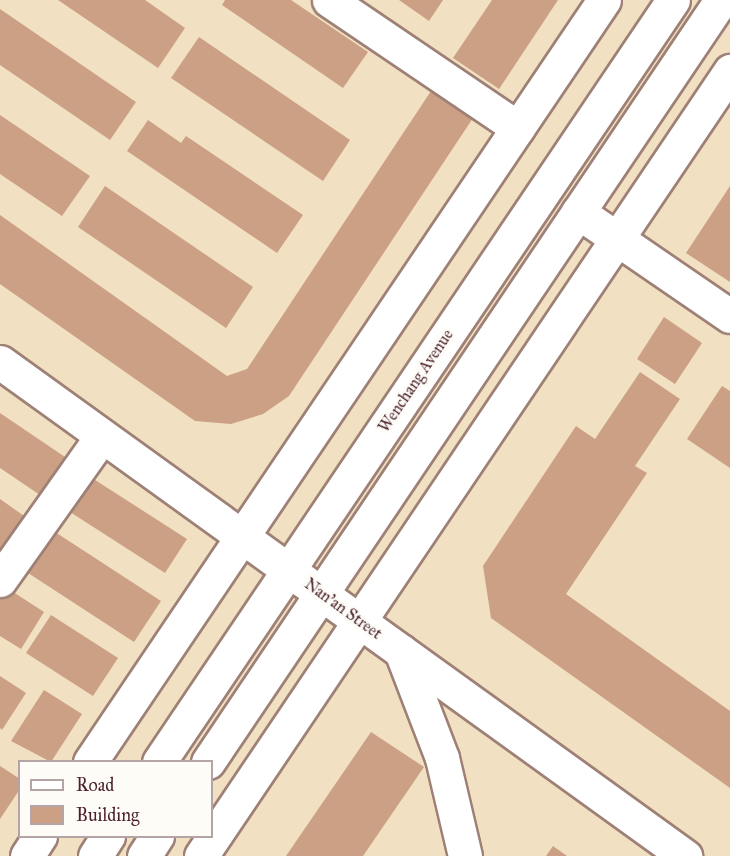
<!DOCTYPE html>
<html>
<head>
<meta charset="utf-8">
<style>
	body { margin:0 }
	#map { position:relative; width:730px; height:856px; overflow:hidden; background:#f2e0c2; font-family:"IM FELL Great Primer",serif }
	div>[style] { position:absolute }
	.building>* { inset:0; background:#cba085 }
	.roads { filter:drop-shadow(2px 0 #9e8076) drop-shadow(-2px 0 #9e8076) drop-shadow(0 2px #9e8076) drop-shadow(0 -2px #9e8076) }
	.minor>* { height:33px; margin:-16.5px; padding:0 16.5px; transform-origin:16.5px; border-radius:16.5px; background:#fff }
	.major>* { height:33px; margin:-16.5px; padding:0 16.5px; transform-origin:16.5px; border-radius:16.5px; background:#fff }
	span { translate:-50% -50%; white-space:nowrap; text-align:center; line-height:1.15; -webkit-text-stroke:6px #fdfcf7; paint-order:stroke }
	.street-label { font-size:16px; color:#4a1f2b }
	.legend { position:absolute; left:18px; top:760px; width:195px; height:78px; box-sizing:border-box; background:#fdfcf7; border:2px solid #b5a4a5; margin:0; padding:8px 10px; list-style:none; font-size:18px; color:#4a1f2b }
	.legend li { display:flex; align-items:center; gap:12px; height:30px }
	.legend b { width:30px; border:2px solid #b5a4a5 }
</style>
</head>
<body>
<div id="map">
	<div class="building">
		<div style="clip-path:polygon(58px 0,145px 0,185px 28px,158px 68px)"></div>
		<div style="clip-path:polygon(225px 0,291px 0,368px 52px,343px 88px,222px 5px)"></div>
		<div style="clip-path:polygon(399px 0,443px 0,429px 21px)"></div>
		<div style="clip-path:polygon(492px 0,558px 0,499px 89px,453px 58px)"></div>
		<div style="clip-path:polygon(0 9px,136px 102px,110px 140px,0 65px)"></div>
		<div style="clip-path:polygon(199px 37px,350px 140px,323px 181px,171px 78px)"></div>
		<div style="clip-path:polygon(433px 88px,475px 115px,289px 396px,263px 414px,231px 424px,195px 421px,0 284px,0 215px,227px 376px,247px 369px)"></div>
		<div style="clip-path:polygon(0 115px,90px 176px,62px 216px,0 174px)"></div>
		<div style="clip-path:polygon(148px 120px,181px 143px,186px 136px,303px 215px,277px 253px,127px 151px)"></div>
		<div style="clip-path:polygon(105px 186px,253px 287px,226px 328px,78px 227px)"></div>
		<div style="clip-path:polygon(730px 186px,730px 282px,686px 253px)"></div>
		<div style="clip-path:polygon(664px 317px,702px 343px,675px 384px,637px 359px)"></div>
		<div style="clip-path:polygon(640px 372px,680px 399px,635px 466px,647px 473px,566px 594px,730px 711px,730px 788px,491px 618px,483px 566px,576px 426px,595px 439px)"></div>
		<div style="clip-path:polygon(722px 386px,730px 391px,730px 468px,687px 439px)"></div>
		<div style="clip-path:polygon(0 413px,68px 459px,43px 497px,0 468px)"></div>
		<div style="clip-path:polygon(92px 478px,187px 539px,165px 573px,70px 512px)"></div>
		<div style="clip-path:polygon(0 499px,27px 518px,0 554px)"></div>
		<div style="clip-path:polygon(52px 530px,161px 601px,134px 642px,25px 571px)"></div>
		<div style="clip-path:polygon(7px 588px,44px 612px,21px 649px,0 636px,0 598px)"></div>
		<div style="clip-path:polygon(51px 615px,118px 658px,93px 696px,26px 653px)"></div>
		<div style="clip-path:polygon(0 676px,26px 693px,2px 730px,0 728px)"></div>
		<div style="clip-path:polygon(44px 690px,82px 714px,51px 762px,11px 741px)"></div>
		<div style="clip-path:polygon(371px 732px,424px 767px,363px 856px,286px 856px)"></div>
		<div style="clip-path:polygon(0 766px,20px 779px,20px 789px,0 819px)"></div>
		<div style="clip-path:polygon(553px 846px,567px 856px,546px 856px)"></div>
	</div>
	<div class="roads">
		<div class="minor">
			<div style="left:329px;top:0;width:228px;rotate:34.1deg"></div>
			<div style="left:578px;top:212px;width:184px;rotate:34.4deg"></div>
			<div style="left:0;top:580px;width:176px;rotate:-54.7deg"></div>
			<div style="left:401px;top:651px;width:115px;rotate:69deg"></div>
			<div style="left:442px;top:758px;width:101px;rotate:76.8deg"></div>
			<div style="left:90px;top:762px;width:919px;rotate:-56deg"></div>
			<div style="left:27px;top:856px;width:24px;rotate:-57deg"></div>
			<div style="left:201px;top:856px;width:947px;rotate:-56.02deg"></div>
		</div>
		<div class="major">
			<div style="left:0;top:362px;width:845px;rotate:35.8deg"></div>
			<div style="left:159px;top:762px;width:919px;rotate:-56deg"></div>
			<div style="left:208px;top:762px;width:919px;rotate:-56.05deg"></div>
			<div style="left:95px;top:856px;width:24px;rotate:-57deg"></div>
			<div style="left:144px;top:856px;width:24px;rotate:-57deg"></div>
		</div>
	</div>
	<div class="street-label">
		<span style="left:416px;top:381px;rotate:-56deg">Wenchang Avenue</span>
		<span style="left:343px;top:609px;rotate:36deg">Nan'an Street</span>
	</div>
	<ul class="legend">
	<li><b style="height:8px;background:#fff"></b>Road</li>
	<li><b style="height:16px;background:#cba085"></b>Building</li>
	</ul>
</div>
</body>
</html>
